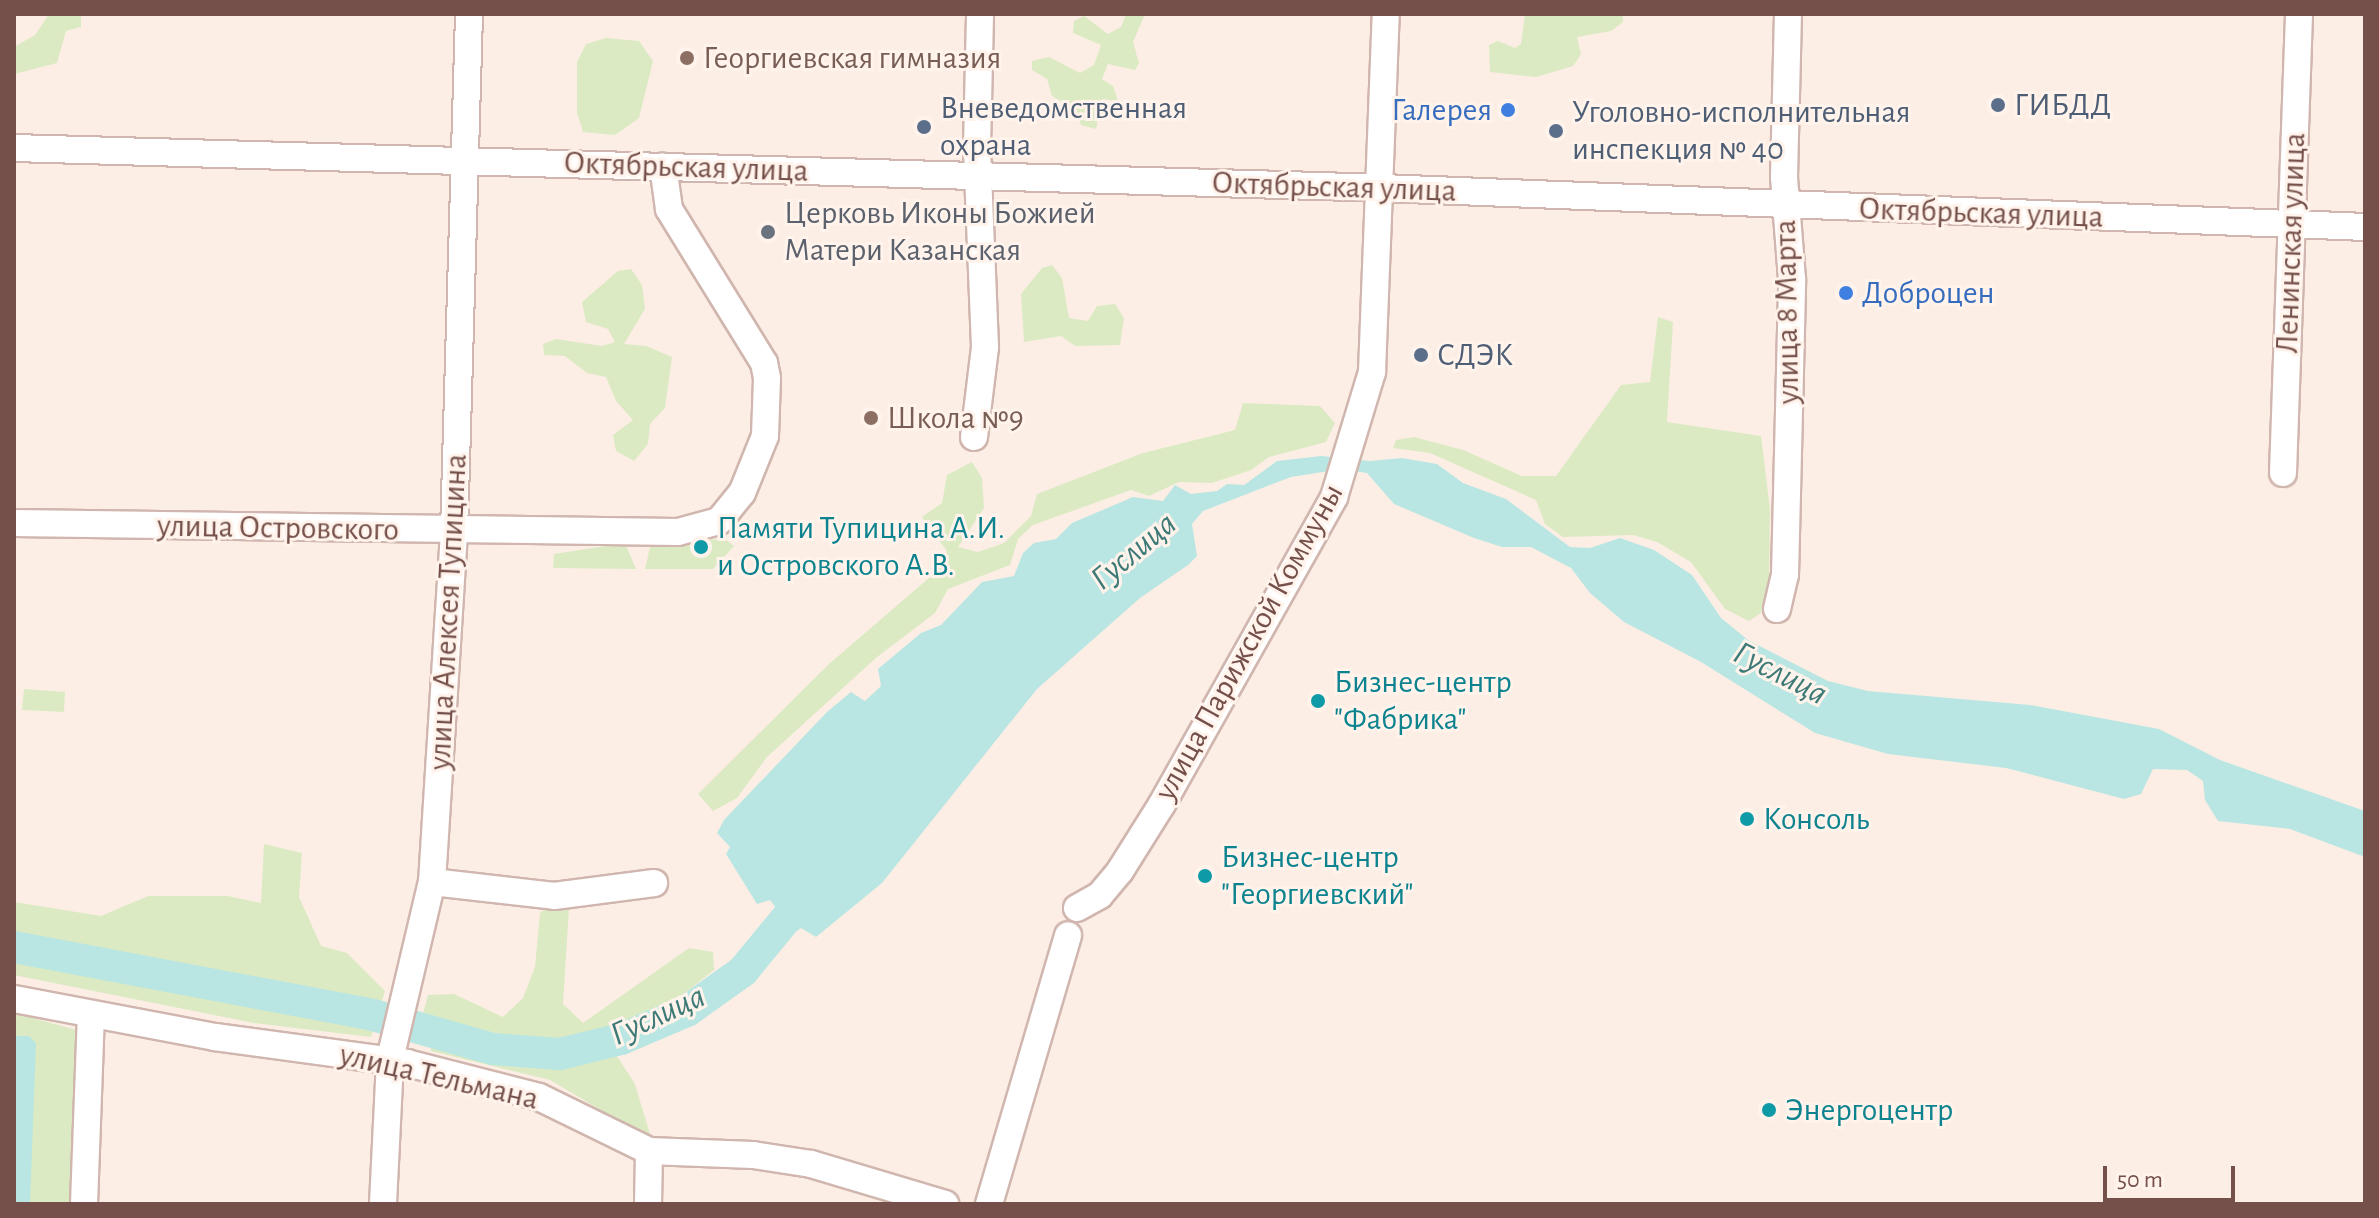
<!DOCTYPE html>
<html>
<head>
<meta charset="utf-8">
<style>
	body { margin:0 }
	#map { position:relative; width:2379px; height:1218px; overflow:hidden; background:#fceee5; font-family:"Alegreya Sans",sans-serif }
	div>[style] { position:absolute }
	.green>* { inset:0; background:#dbeac3 }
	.water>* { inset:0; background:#b9e6e2 }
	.river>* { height:32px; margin:-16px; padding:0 16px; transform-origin:16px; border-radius:16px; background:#b9e6e2 }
	.roads { filter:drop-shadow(2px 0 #d0b6ae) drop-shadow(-2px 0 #d0b6ae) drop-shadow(0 2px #d0b6ae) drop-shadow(0 -2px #d0b6ae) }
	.minor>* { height:26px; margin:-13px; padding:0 13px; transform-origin:13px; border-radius:13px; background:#fff }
	.dots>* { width:22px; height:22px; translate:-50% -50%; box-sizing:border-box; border:4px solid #fff3eb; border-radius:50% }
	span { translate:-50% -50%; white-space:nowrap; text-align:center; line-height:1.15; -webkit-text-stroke:6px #fff3eb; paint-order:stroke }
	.education-label { font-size:32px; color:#785e54 }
	.left { translate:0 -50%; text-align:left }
	.service-label { font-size:32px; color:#4e5e75 }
	.shop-label { font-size:32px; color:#366cbe }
	.right { translate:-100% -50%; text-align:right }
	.street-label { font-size:32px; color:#75504a }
	.worship-label { font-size:32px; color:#5b616d }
	.culture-label { font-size:32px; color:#0d838f }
	.water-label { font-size:34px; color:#3e7a77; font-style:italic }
	.frame { position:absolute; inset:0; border:16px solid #75504a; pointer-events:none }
	.scale { position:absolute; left:2103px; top:1166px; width:132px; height:36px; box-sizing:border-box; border:4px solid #75504a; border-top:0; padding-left:10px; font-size:24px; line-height:28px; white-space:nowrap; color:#75504a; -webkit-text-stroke:6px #fff3eb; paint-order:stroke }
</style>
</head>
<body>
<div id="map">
	<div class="green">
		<div style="clip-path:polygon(49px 14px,81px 14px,81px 27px,66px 31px,57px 63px,14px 74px,14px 47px,35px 35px)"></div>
		<div style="clip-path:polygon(1126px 14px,1145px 14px,1133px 42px,1139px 63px,1135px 70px,1108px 64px,1102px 79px,1113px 86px,1118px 101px,1102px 99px,1096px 129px,1081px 125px,1076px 110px,1052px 96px,1047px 79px,1032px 70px,1032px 61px,1049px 57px,1080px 73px,1094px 65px,1101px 45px,1073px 33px,1074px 21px,1084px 16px,1108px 34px,1121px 27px)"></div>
		<div style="clip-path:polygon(1525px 14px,1623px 14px,1623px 22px,1611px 31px,1577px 37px,1581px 54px,1573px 66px,1536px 77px,1490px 72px,1489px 45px,1498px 41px,1515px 48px,1521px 44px)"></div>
		<div style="clip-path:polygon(606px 38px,639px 41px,653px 61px,639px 118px,615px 135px,583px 132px,577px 112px,577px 62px,586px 44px)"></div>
		<div style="clip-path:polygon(1052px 265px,1062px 278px,1069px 318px,1088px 321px,1097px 306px,1115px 304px,1124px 318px,1120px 345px,1075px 346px,1061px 336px,1024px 342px,1021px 294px,1042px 268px)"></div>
		<div style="clip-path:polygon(631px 269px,642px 285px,645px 309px,624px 344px,646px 346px,672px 357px,665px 408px,650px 424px,648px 444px,634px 461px,616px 451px,613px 435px,633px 420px,616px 401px,606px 377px,587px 373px,565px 356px,544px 355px,543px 344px,556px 339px,602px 346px,615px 342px,608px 329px,586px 322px,582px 302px,618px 271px)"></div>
		<div style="clip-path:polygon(1658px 317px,1673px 322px,1667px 422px,1761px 436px,1770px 510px,1769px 580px,1761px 613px,1749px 621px,1725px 609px,1691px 562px,1657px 542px,1633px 535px,1563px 537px,1545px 524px,1536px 500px,1430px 453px,1393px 448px,1396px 440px,1414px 437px,1463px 450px,1522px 476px,1556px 476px,1621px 385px,1650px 382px)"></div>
		<div style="clip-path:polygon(1243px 403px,1320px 406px,1335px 423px,1326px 442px,1269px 457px,1251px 470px,1212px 483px,1179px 482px,1149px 496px,1131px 490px,1033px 525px,1018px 539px,1010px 565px,948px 589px,935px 613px,877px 657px,767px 757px,737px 798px,713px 811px,698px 794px,829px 664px,937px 571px,947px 551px,922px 517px,942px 503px,947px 475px,972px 462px,982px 478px,984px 508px,958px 547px,978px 552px,1004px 543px,1031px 516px,1037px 494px,1143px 453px,1235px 430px)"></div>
		<div style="clip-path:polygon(725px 539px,734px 546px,713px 569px,645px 569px,651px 543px)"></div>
		<div style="clip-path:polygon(625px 543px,636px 569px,553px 568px,554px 554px)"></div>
		<div style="clip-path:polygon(24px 689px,65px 692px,64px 712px,22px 710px)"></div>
		<div style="clip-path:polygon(264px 844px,302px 853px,299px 897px,321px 946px,347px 953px,385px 991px,371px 1037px,254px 1023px,14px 975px,14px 902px,101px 916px,148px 896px,228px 896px,261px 903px)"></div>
		<div style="clip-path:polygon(555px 901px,569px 908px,563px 1004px,583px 1023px,689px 948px,713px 952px,714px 970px,662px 1011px,604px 1036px,635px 1084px,650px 1134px,641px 1134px,550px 1080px,431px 1051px,423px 1014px,428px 995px,454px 994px,503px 1017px,523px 998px,535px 967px,540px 913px)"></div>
		<div style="clip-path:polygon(14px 1013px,80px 1031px,73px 1204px,14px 1204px)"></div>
	</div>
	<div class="water">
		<div style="clip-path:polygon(1321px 456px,1370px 461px,1402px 458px,1437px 464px,1463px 483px,1506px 499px,1570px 547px,1590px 548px,1620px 538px,1654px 550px,1692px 575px,1721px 618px,1748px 640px,1828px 681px,1868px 691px,2030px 705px,2159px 729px,2220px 760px,2365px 811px,2365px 857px,2290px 829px,2218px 821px,2205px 800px,2203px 781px,2187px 770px,2153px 769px,2141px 794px,2124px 799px,2006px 768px,1888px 754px,1815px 733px,1701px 662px,1624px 622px,1590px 593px,1571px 568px,1531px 547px,1502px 547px,1474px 538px,1394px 504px,1367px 473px,1342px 469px,1291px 477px,1203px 511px,1192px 524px,1197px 556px,1188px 565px,1140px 598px,1037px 689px,882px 883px,816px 937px,801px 928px,788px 937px,769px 919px,776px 908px,770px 900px,757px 904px,726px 854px,730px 847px,717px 833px,724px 820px,827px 712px,851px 692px,865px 701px,881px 686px,878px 669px,921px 633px,941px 625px,982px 582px,1014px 576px,1023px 553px,1034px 543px,1056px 539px,1072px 523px,1133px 497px,1163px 501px,1175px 485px,1191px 494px,1217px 491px,1227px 484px,1244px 485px,1277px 461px)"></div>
		<div style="clip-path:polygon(14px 1036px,29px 1036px,36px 1043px,30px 1204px,14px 1204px)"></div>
	</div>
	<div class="river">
		<div style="left:14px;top:947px;width:365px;rotate:10.7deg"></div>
		<div style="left:373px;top:1015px;width:125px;rotate:15.8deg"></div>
		<div style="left:493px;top:1049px;width:67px;rotate:4.3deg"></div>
		<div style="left:560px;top:1054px;width:63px;rotate:-13.8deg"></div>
		<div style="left:621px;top:1039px;width:72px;rotate:-23deg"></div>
		<div style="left:687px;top:1011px;width:69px;rotate:-35.5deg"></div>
		<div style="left:743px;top:971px;width:96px;rotate:-50.5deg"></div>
	</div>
	<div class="roads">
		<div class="minor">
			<div style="left:14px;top:148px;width:1369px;rotate:1.67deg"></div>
			<div style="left:1382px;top:188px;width:984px;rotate:2.27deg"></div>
			<div style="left:974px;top:437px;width:91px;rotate:-83deg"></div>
			<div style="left:985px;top:347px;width:199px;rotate:-92.3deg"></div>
			<div style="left:977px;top:148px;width:134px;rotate:-88.7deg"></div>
			<div style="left:2283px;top:473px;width:459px;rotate:-88deg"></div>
			<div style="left:14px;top:523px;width:664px;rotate:0.78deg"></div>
			<div style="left:678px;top:532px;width:42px;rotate:-15deg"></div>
			<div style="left:719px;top:521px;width:36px;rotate:-51deg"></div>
			<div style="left:742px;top:493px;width:61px;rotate:-68deg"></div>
			<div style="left:765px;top:436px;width:58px;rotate:-88deg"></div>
			<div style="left:767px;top:378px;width:15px;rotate:-101deg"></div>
			<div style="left:764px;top:363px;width:181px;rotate:-121.7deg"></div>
			<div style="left:669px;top:209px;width:43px;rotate:-97.9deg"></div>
			<div style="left:1777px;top:609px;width:35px;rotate:-77deg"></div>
			<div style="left:1785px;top:575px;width:296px;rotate:-88.6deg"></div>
			<div style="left:1792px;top:279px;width:102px;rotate:-94.5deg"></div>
			<div style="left:1784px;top:177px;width:163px;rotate:-88.6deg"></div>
			<div style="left:432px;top:882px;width:123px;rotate:6.5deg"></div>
			<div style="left:554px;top:896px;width:101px;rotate:-7.4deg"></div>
			<div style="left:1077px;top:908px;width:26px;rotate:-29deg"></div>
			<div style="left:1100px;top:895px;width:31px;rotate:-50deg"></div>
			<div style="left:1120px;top:871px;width:79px;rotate:-57.9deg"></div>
			<div style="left:1162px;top:804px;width:352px;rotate:-60.7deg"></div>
			<div style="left:1334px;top:497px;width:131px;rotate:-73.1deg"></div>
			<div style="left:1372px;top:372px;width:358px;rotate:-87.8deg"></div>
			<div style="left:14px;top:999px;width:205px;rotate:10.7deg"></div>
			<div style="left:215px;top:1037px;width:194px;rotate:7.7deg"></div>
			<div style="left:407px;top:1063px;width:136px;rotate:14.4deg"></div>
			<div style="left:539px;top:1097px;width:123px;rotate:26.1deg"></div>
			<div style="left:649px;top:1151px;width:104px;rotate:2.2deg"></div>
			<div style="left:753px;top:1155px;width:59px;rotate:8.8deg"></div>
			<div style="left:811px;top:1164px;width:140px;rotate:16.6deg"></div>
			<div style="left:84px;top:1204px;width:190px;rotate:-87.9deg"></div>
			<div style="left:383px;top:1204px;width:145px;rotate:-87.2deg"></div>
			<div style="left:390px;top:1059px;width:182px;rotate:-76.7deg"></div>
			<div style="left:432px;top:882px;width:351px;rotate:-86.4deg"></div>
			<div style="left:454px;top:532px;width:518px;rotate:-88.34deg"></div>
			<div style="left:648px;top:1204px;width:53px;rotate:-88.9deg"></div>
			<div style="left:989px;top:1204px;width:280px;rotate:-73.6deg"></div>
		</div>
	</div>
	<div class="dots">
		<div style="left:687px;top:58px;background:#8d6e63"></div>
		<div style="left:1998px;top:105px;background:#5c6f8a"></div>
		<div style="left:1508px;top:110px;background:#3f7fe0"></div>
		<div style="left:924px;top:127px;background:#5c6f8a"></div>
		<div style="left:1556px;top:131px;background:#5c6f8a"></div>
		<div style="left:768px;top:232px;background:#6b7280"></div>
		<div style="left:1846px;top:293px;background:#3f7fe0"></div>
		<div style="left:1421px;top:355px;background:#5c6f8a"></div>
		<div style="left:871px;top:418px;background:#8d6e63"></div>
		<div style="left:701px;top:547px;background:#0f9aa8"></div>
		<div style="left:1318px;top:701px;background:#0f9aa8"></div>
		<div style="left:1747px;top:819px;background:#0f9aa8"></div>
		<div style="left:1205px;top:876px;background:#0f9aa8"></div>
		<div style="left:1769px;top:1110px;background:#0f9aa8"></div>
	</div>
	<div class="education-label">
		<span class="left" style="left:703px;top:58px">Георгиевская гимназия</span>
		<span class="left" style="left:887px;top:418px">Школа №9</span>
	</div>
	<div class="service-label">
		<span class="left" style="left:2014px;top:105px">ГИБДД</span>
		<span class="left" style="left:940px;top:127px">Вневедомственная<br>охрана</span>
		<span class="left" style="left:1572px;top:131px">Уголовно-исполнительная<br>инспекция № 40</span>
		<span class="left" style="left:1437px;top:355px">СДЭК</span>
	</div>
	<div class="shop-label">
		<span class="right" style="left:1492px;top:110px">Галерея</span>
		<span class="left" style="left:1862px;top:293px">Доброцен</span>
	</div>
	<div class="street-label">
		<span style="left:686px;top:167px;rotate:2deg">Октябрьская улица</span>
		<span style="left:1334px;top:187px;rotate:2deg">Октябрьская улица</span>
		<span style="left:1981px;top:213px;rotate:2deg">Октябрьская улица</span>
		<span style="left:2291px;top:243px;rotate:-88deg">Ленинская улица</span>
		<span style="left:1787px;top:312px;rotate:-91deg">улица 8 Марта</span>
		<span style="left:278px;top:528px;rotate:1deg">улица Островского</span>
		<span style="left:448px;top:612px;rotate:-87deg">улица Алексея Тупицина</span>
		<span style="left:1249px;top:642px;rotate:-61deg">улица Парижской Коммуны</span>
		<span style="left:439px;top:1077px;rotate:13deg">улица Тельмана</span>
	</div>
	<div class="worship-label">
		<span class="left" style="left:784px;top:232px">Церковь Иконы Божией<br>Матери Казанская</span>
	</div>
	<div class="culture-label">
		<span class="left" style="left:717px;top:547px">Памяти Тупицина А.И.<br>и Островского А.В.</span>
		<span class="left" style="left:1334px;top:701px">Бизнес-центр<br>"Фабрика"</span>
		<span class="left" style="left:1763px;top:819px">Консоль</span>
		<span class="left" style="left:1221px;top:876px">Бизнес-центр<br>"Георгиевский"</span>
		<span class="left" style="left:1785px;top:1110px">Энергоцентр</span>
	</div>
	<div class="water-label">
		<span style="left:1134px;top:552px;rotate:-40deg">Гуслица</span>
		<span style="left:1780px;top:674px;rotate:27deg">Гуслица</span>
		<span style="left:658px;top:1016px;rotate:-25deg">Гуслица</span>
	</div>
	<div class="frame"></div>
	<div class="scale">50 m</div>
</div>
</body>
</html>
